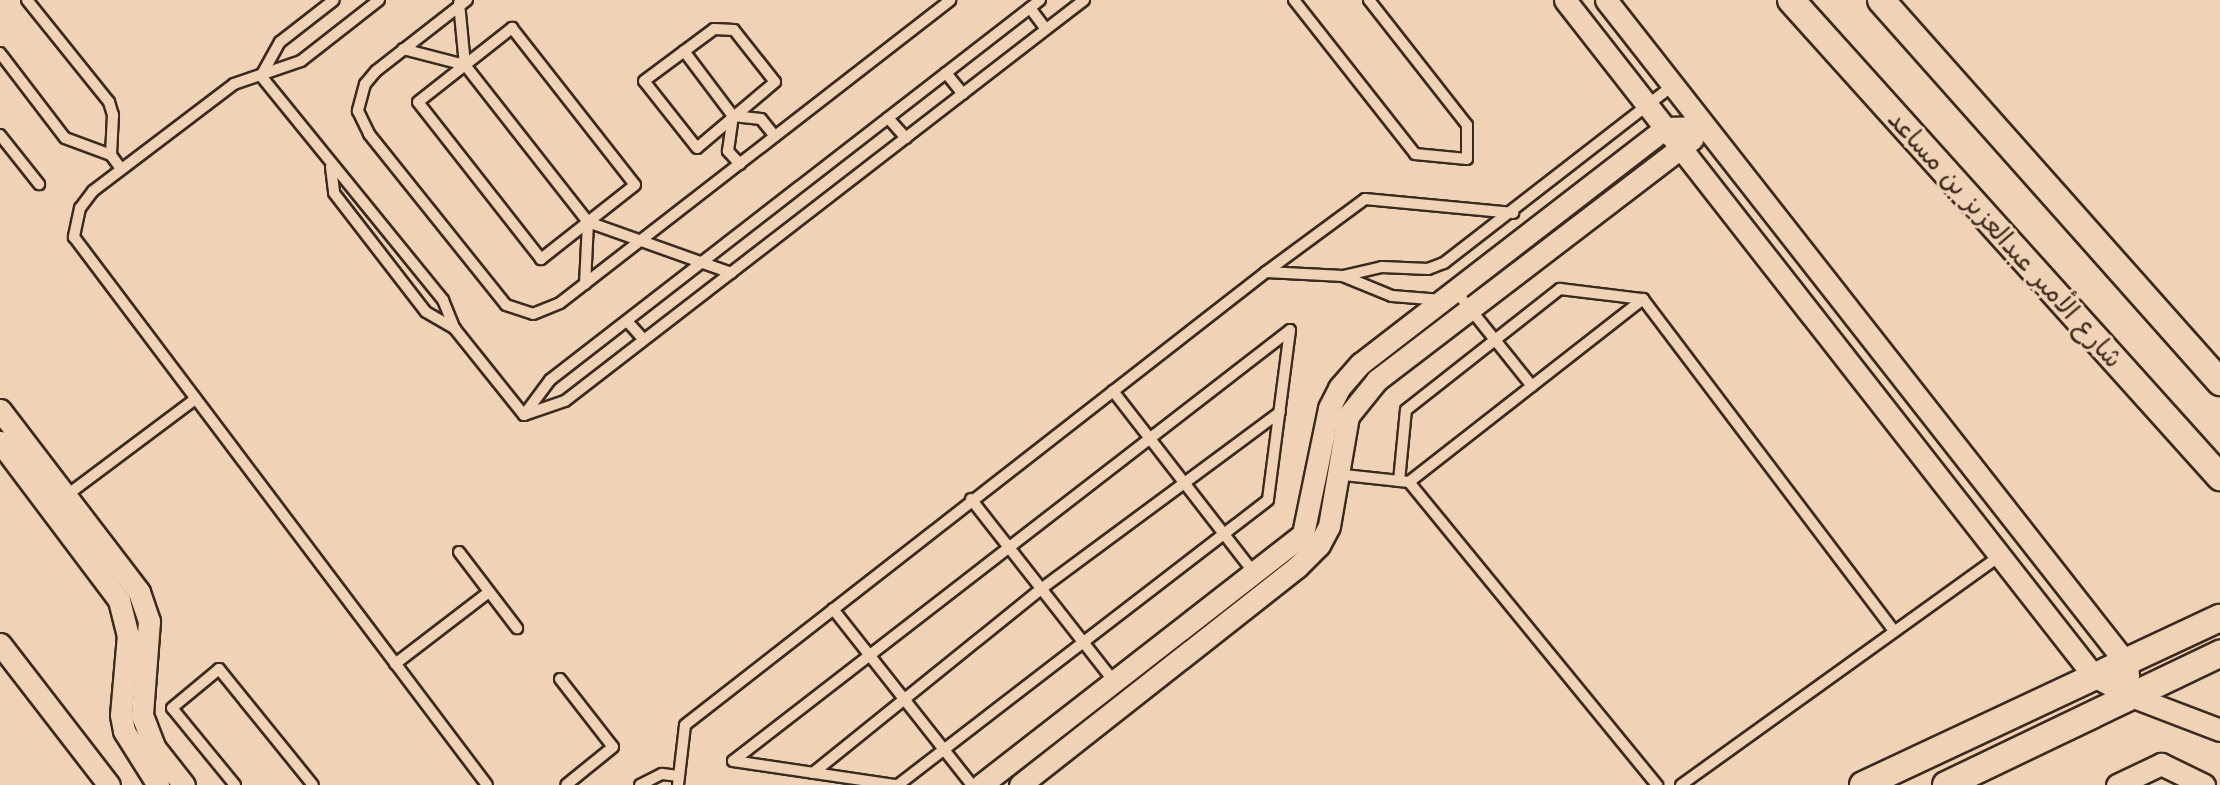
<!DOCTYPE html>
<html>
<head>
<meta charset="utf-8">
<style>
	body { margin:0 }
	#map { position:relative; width:2220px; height:785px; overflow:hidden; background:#f0d3b7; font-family:"Comic Neue","Playpen Sans Arabic",sans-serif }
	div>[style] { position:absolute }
	.roads { filter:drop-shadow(2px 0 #3b2a1e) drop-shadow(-2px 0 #3b2a1e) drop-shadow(0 2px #3b2a1e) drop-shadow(0 -2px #3b2a1e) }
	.service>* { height:10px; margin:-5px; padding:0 5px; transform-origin:5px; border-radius:5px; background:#f0d3b7 }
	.minor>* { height:21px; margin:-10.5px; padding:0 10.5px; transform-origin:10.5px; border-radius:10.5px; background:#f0d3b7 }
	.tertiary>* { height:26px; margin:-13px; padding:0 13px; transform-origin:13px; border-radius:13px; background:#f0d3b7 }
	span { translate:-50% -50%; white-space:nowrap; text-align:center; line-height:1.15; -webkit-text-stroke:6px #f0d3b7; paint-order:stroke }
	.street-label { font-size:26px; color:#3b2a1e }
</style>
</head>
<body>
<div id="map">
	<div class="roads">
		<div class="service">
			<div style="left:27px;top:0;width:131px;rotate:51.2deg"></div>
			<div style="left:109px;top:102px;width:14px;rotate:73deg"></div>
			<div style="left:113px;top:115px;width:40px;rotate:92.9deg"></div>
			<div style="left:111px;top:155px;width:17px;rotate:54deg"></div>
			<div style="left:379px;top:0;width:99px;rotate:142deg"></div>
			<div style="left:301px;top:61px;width:71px;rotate:161.1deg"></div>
			<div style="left:234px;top:84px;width:177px;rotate:142.8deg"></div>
			<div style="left:93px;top:191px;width:21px;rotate:127deg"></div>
			<div style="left:80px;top:208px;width:30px;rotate:102deg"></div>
			<div style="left:74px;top:237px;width:686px;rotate:53deg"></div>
			<div style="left:467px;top:0;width:115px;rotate:142deg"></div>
			<div style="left:376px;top:71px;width:17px;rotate:130deg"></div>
			<div style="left:365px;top:84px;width:28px;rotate:105deg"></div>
			<div style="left:358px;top:111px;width:25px;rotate:64deg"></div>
			<div style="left:369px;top:134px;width:219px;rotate:51.3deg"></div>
			<div style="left:506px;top:305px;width:28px;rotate:18deg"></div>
			<div style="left:533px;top:314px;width:29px;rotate:-22deg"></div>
			<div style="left:560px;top:303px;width:494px;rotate:-37.8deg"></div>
			<div style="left:1294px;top:0;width:196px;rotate:51.8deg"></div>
			<div style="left:1415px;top:154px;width:52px;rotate:5.5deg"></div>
			<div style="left:1467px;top:159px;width:34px;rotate:-90deg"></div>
			<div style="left:1467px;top:125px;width:159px;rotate:-128.1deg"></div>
			<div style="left:459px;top:3px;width:62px;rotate:84.5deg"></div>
			<div style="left:465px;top:65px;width:199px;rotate:51.9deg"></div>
			<div style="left:588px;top:222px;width:152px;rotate:19.6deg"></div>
			<div style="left:1030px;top:8px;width:26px;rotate:53deg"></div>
			<div style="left:512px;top:28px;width:199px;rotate:51.9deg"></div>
			<div style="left:635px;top:185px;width:120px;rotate:141.8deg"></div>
			<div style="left:541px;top:259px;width:199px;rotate:-128.1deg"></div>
			<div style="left:418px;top:102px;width:120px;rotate:-38.2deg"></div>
			<div style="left:714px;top:29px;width:20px;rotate:3deg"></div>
			<div style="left:734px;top:30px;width:66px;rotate:51.7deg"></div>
			<div style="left:775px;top:82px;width:102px;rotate:139.8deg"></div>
			<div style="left:697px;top:148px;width:85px;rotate:-128.3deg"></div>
			<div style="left:644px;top:81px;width:87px;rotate:-36.6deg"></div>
			<div style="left:403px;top:49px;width:64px;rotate:14.5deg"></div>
			<div style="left:684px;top:51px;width:81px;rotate:53deg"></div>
			<div style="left:0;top:53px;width:107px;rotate:52.6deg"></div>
			<div style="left:65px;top:138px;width:49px;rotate:20.3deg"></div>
			<div style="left:946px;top:73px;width:27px;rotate:51deg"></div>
			<div style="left:261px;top:76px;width:289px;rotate:50.9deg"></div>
			<div style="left:443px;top:300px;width:31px;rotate:68deg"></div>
			<div style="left:455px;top:329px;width:110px;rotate:51.3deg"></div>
			<div style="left:261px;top:76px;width:39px;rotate:-61deg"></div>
			<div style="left:280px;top:42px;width:68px;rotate:-37.9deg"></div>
			<div style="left:888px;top:118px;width:27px;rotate:48deg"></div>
			<div style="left:0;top:135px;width:63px;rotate:51.5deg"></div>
			<div style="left:740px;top:164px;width:18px;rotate:-133deg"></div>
			<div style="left:728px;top:151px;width:35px;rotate:-82deg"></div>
			<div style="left:733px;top:116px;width:28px;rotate:6deg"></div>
			<div style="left:761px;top:119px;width:22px;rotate:51deg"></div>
			<div style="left:331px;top:167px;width:26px;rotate:83deg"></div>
			<div style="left:334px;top:193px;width:150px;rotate:52.3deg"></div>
			<div style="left:426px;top:312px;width:34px;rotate:30deg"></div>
			<div style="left:1266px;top:272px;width:123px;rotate:-36.4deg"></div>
			<div style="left:1365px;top:199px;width:149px;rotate:5.4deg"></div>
			<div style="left:1343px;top:276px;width:53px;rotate:22.2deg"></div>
			<div style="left:1392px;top:296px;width:50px;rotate:4.6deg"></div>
			<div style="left:585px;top:284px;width:62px;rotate:-87.2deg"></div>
			<div style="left:1455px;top:290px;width:123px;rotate:51.3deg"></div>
			<div style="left:627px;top:321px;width:25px;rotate:48deg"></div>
			<div style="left:1113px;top:391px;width:232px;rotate:52.2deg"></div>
			<div style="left:524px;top:415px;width:43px;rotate:-18.9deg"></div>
			<div style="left:565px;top:401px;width:656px;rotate:-37.69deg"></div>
			<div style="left:524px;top:415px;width:44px;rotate:-53.4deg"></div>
			<div style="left:550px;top:380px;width:620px;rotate:-37.79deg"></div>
			<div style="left:1335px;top:474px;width:74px;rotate:6.2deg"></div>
			<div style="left:1409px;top:482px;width:392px;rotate:50.7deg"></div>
			<div style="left:1399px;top:481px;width:71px;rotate:-84.4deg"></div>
			<div style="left:1406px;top:410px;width:196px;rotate:-38.2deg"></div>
			<div style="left:1560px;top:289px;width:84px;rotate:6.9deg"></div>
			<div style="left:1409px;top:482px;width:297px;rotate:-38deg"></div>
			<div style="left:1643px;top:299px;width:416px;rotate:52.9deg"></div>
			<div style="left:63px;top:498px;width:164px;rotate:-36.8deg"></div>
			<div style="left:971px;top:499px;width:235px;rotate:51.9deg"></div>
			<div style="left:459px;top:552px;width:96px;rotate:52.7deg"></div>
			<div style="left:833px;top:609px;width:224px;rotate:51.7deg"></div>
			<div style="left:395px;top:664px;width:118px;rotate:-37.5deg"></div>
			<div style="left:560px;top:679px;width:86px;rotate:52.1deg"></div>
			<div style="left:613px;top:747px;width:60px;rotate:141deg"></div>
			<div style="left:733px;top:761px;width:704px;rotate:-37.73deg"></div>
			<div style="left:1290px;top:330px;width:171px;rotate:97.4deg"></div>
			<div style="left:1268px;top:500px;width:467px;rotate:142.4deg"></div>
			<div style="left:733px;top:761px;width:165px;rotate:8.4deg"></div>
			<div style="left:813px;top:773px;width:293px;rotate:-38.9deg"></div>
			<div style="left:1041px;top:589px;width:297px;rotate:-36.5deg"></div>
			<div style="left:235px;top:785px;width:99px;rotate:-129.3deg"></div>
			<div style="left:172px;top:708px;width:61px;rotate:-39.7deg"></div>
			<div style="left:219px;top:669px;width:149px;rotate:51deg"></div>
			<div style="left:640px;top:785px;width:25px;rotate:-27deg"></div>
			<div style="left:662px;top:774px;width:17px;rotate:7deg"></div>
			<div style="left:678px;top:785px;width:60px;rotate:-83.3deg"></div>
			<div style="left:685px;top:725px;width:737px;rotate:-37.94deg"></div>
			<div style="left:1266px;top:272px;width:77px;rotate:3deg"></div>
			<div style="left:1343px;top:276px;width:40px;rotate:-13deg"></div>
			<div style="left:1382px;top:267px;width:46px;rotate:2.5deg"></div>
			<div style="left:1428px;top:269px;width:17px;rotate:-21deg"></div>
			<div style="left:1444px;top:263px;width:289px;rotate:-37.8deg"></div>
			<div style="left:1681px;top:785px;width:390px;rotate:-35.7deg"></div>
		</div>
		<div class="minor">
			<div style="left:1565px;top:0;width:858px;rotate:51.96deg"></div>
			<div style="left:2094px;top:676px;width:42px;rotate:28.4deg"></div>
			<div style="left:2131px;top:696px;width:95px;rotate:20.9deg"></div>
			<div style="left:1606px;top:0;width:844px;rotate:51.88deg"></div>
			<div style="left:2127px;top:664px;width:12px;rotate:85deg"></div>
			<div style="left:0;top:410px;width:229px;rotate:52.6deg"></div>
			<div style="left:139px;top:592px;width:31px;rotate:71deg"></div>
			<div style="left:149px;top:621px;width:94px;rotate:94.3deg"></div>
			<div style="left:142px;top:715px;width:34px;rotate:69deg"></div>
			<div style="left:154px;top:747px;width:48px;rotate:51.7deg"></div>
			<div style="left:0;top:442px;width:198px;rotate:53deg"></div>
			<div style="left:119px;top:600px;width:36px;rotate:76deg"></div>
			<div style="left:128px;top:635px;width:80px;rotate:95deg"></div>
			<div style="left:121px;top:715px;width:16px;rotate:79deg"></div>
			<div style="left:124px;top:731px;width:64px;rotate:57.8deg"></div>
			<div style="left:0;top:644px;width:178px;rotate:52.3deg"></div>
			<div style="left:981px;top:785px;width:408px;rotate:-37.9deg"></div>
			<div style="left:1303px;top:534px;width:129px;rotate:-78.3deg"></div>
			<div style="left:1329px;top:408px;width:22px;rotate:-63deg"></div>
			<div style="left:1339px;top:388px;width:32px;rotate:-49deg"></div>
			<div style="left:1360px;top:364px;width:386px;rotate:-37.7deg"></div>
			<div style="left:1665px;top:128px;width:40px;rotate:-1.4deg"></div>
			<div style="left:1020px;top:785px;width:352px;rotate:-38.2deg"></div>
			<div style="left:1297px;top:567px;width:31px;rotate:-45deg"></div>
			<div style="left:1319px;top:545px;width:21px;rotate:-62deg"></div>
			<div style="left:1329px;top:526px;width:112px;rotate:-80.2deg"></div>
			<div style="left:1348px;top:416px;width:46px;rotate:-51.1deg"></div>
			<div style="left:1377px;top:380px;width:397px;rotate:-37.4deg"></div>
			<div style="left:2117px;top:785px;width:49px;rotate:-25.5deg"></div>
			<div style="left:2161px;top:764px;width:48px;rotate:26deg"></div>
		</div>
		<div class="tertiary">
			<div style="left:1791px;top:0;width:642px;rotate:48.03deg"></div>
			<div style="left:1881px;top:0;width:511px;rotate:48.41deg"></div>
			<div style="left:1863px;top:785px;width:394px;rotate:-25.1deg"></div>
			<div style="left:1946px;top:785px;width:304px;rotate:-25.6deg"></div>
		</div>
	</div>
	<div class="street-label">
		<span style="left:2004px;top:240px;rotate:48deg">شارع الأمير عبدالعزيز بن مساعد</span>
	</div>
</div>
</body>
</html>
